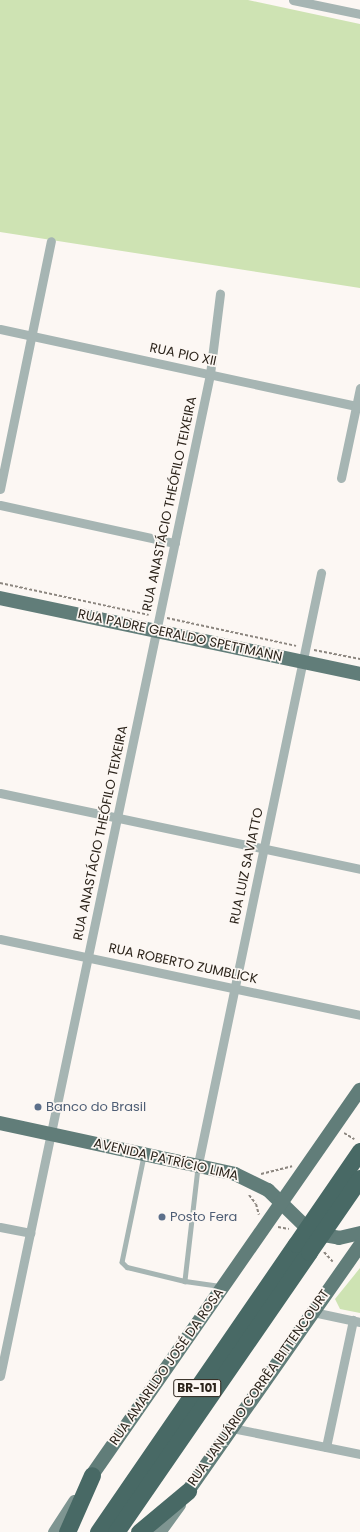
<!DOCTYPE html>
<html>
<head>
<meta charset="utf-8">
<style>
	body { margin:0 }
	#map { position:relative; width:360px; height:1532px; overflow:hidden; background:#fcf7f3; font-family:Poppins,sans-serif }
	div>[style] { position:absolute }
	.green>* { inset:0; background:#cee3b3 }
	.path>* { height:2px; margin-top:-1px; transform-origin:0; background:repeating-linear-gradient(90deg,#8c867f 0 3px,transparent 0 5px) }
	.service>* { height:4.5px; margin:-2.25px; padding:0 2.25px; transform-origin:2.25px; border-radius:2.25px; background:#a6b5b3 }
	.minor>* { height:9px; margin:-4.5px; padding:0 4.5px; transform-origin:4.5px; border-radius:4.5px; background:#a6b5b3 }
	.secondary>* { height:13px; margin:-6.5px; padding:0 6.5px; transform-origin:6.5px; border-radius:6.5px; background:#7e9591 }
	.primary>* { height:14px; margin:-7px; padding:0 7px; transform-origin:7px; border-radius:7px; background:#617d79 }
	.motorway>* { height:17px; margin:-8.5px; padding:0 8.5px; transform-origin:8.5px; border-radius:8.5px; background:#486965 }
	.motorway-bridge>* { height:17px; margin:-8.5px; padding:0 8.5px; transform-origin:8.5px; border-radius:8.5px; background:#486965 }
	.dots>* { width:11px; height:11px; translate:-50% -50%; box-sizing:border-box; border:2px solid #fcf7f3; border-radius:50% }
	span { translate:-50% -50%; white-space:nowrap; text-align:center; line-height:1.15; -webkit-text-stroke:3.5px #fcf7f3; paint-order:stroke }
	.shield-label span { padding:1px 3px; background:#fcf7f3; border:1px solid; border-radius:3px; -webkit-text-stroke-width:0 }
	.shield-label { font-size:12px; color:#2c241b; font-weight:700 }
	.street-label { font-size:13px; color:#2c241b }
	.service-label { font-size:13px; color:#4e5e75 }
	.left { translate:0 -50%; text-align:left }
</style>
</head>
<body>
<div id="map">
	<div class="green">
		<div style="clip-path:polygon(0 0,248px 0,360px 24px,360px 288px,0 232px)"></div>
		<div style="clip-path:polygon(360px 1268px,360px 1313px,340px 1309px,335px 1299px)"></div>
	</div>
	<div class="path">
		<div style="left:0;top:583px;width:152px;rotate:12.1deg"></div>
		<div style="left:167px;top:618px;width:132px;rotate:12.2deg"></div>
		<div style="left:314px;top:650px;width:47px;rotate:11.1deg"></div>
		<div style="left:344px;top:1133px;width:12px;rotate:31deg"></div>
		<div style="left:261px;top:1174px;width:32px;rotate:-14deg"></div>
		<div style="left:249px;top:1195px;width:11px;rotate:52deg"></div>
		<div style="left:256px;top:1204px;width:11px;rotate:75deg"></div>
		<div style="left:278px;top:1227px;width:11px;rotate:10deg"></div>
		<div style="left:324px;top:1252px;width:13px;rotate:48deg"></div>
	</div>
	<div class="service">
		<div style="left:144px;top:1156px;width:108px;rotate:101.7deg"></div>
		<div style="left:122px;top:1262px;width:7px;rotate:45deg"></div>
		<div style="left:127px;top:1267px;width:60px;rotate:13.6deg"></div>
		<div style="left:198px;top:1168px;width:114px;rotate:96.6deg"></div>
		<div style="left:185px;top:1281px;width:35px;rotate:8deg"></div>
	</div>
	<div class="minor">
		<div style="left:293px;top:0;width:68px;rotate:11.8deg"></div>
		<div style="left:0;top:329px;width:368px;rotate:12.2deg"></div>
		<div style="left:341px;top:478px;width:92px;rotate:-78.1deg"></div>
		<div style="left:0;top:489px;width:253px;rotate:-78.4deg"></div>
		<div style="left:0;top:505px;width:179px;rotate:12.3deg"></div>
		<div style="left:0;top:793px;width:368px;rotate:11.9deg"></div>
		<div style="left:0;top:939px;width:368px;rotate:11.9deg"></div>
		<div style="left:198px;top:1164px;width:604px;rotate:-78.24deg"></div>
		<div style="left:0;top:1227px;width:31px;rotate:11deg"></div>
		<div style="left:313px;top:1312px;width:48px;rotate:12deg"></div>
		<div style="left:0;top:1376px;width:1024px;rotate:-78.16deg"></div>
		<div style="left:210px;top:374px;width:81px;rotate:-82.9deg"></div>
		<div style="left:232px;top:1428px;width:131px;rotate:11.5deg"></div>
		<div style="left:326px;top:1447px;width:130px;rotate:-78deg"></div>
	</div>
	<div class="secondary">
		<div style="left:54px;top:1532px;width:37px;rotate:-57deg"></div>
		<div style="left:159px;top:1532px;width:34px;rotate:-54deg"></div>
	</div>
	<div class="primary">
		<div style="left:0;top:598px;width:368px;rotate:11.9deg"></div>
		<div style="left:0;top:1123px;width:240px;rotate:12.2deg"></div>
		<div style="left:235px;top:1174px;width:37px;rotate:26deg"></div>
		<div style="left:268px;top:1190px;width:62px;rotate:44.3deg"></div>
		<div style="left:312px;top:1233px;width:27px;rotate:10deg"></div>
		<div style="left:339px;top:1238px;width:22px;rotate:-13deg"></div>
		<div style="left:92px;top:1475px;width:469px;rotate:-55.2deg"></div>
		<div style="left:188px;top:1491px;width:300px;rotate:-55deg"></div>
	</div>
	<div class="motorway">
		<div style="left:67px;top:1532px;width:62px;rotate:-66.3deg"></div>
		<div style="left:98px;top:1532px;width:349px;rotate:-55.5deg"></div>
		<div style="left:116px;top:1532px;width:340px;rotate:-55.4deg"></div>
		<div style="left:139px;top:1532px;width:64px;rotate:-39.9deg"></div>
	</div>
	<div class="motorway-bridge">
		<div style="left:296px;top:1244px;width:113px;rotate:-55.5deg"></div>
		<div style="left:309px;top:1252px;width:90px;rotate:-55.4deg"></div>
	</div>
	<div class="dots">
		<div style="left:38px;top:1107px;background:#5c6f8a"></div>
		<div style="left:162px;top:1217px;background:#5c6f8a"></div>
	</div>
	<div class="shield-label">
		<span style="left:197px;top:1388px">BR-101</span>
	</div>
	<div class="street-label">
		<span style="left:183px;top:355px;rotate:12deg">RUA PIO XII</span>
		<span style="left:170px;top:504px;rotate:-78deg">RUA ANASTÁCIO THEÓFILO TEIXEIRA</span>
		<span style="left:180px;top:636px;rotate:12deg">RUA PADRE GERALDO SPETTMANN</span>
		<span style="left:101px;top:833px;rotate:-78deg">RUA ANASTÁCIO THEÓFILO TEIXEIRA</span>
		<span style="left:247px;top:866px;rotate:-78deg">RUA LUIZ SAVIATTO</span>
		<span style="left:183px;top:964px;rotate:12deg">RUA ROBERTO ZUMBLICK</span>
		<span style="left:166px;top:1160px;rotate:13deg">AVENIDA PATRÍCIO LIMA</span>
		<span style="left:167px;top:1367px;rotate:-55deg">RUA AMARILDO JOSÉ DA ROSA</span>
		<span style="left:259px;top:1388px;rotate:-55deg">RUA JANUÁRIO CORRÊA BITTENCOURT</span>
	</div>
	<div class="service-label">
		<span class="left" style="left:46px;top:1107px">Banco do Brasil</span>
		<span class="left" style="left:170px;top:1217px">Posto Fera</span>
	</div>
</div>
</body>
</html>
